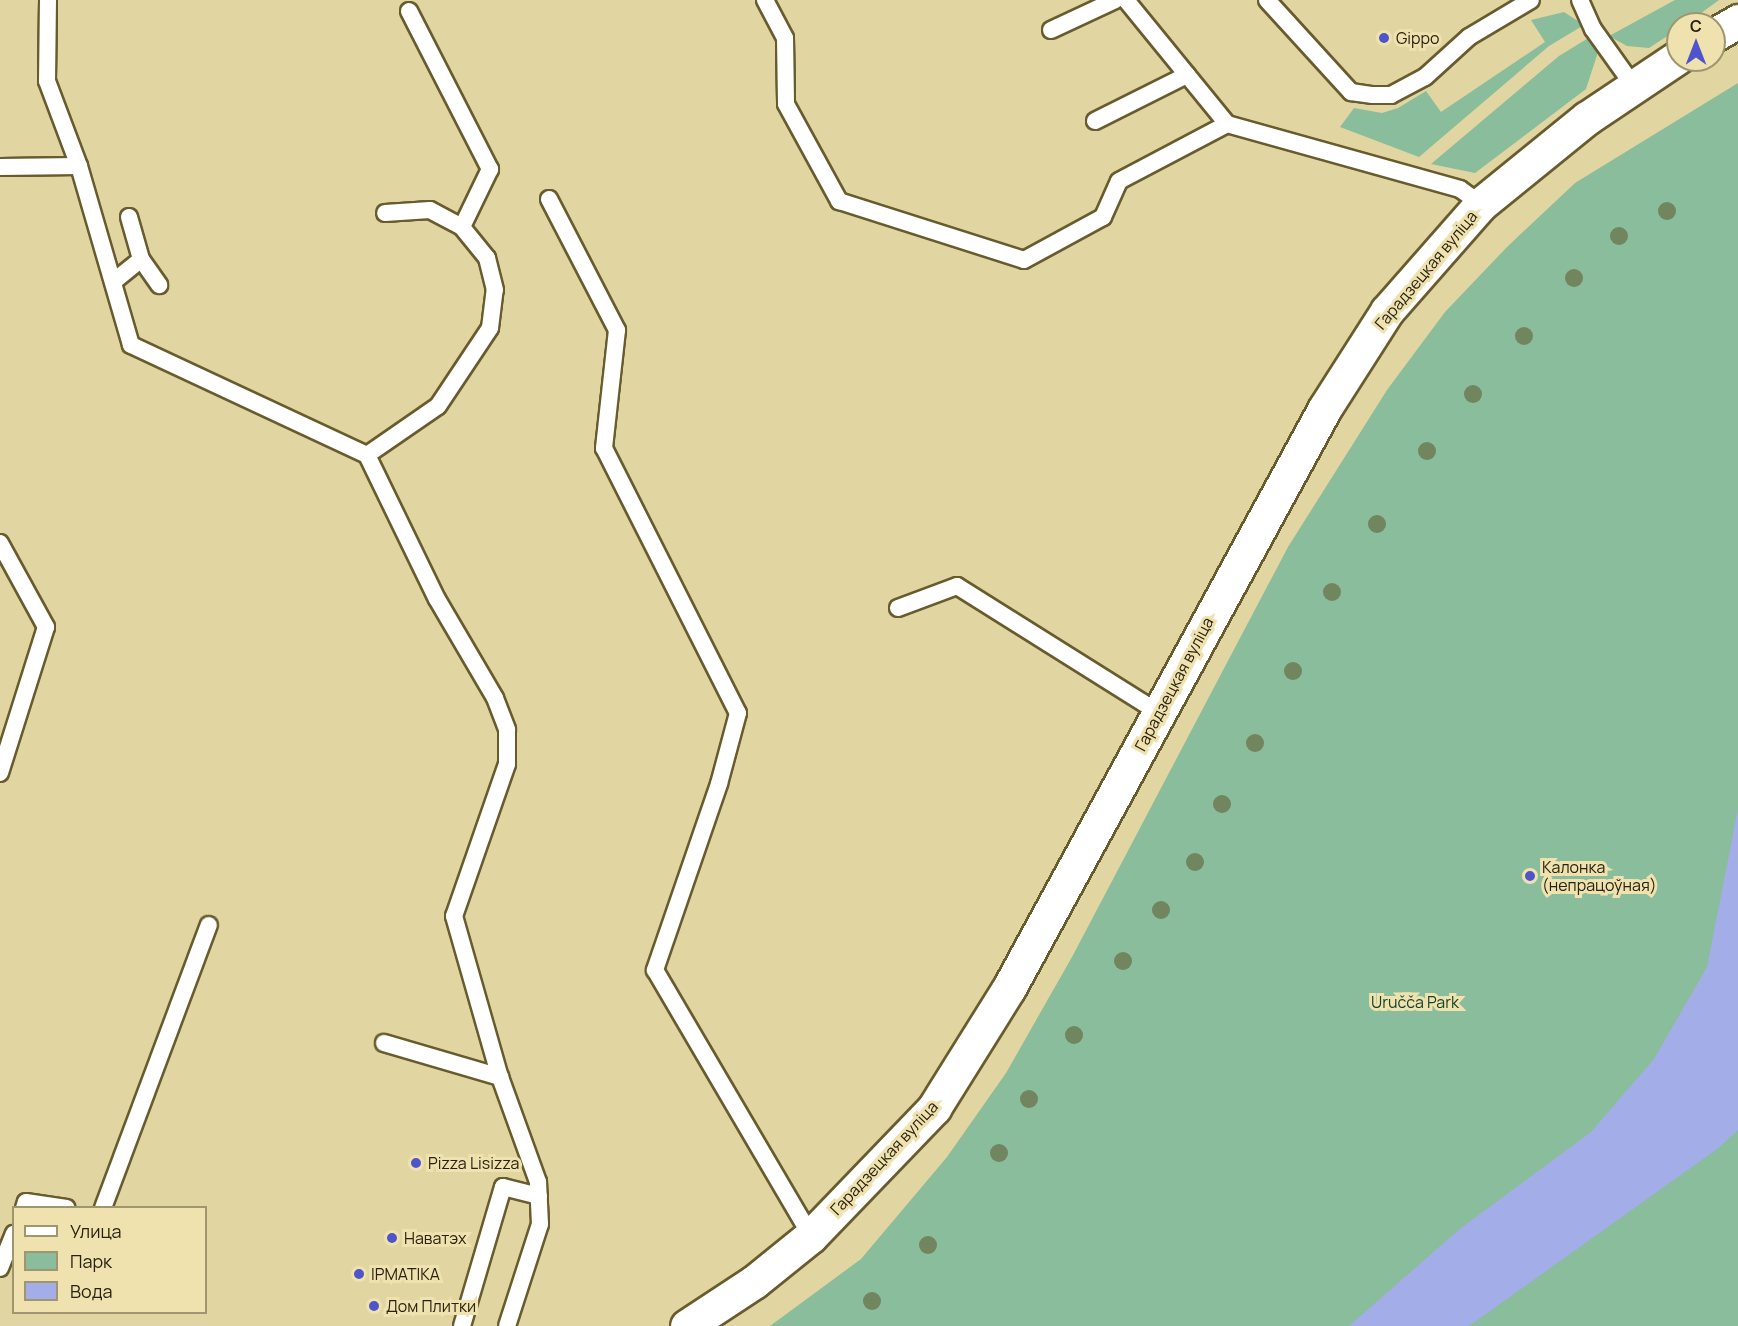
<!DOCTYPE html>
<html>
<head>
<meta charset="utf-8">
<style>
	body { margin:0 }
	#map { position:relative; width:1738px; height:1326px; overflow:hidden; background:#e1d5a2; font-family:Manrope,sans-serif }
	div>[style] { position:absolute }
	.green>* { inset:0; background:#8abd9b }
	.water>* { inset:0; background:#a3aee8 }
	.roads { filter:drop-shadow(2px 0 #685c2e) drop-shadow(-2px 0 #685c2e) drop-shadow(0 2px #685c2e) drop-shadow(0 -2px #685c2e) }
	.service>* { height:16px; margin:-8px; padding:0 8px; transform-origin:8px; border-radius:8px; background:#fff }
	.tertiary>* { height:33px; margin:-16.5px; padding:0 16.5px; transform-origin:16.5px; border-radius:16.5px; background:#fff }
	.trees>* { width:18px; height:18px; margin:-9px; border-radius:50%; background:#71855f }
	.dots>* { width:16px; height:16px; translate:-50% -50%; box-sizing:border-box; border:3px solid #efe2af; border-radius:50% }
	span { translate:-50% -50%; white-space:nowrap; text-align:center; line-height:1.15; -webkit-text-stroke:6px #efe2af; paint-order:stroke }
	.poi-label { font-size:16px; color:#282310 }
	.left { translate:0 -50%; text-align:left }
	.street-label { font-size:16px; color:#282310 }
	.park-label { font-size:16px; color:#154329 }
	.legend { position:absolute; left:12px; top:1206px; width:195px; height:108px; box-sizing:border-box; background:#efe2af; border:2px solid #9f966f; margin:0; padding:8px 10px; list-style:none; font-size:18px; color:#282310 }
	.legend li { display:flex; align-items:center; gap:12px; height:30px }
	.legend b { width:30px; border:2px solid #9f966f }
	.north { position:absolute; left:1666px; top:12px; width:60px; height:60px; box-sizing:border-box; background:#efe2af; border:2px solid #9f966f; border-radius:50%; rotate:0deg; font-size:16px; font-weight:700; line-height:24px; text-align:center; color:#282310 }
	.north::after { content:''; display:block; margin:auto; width:21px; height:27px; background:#4e55cb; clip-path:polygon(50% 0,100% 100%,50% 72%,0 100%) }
</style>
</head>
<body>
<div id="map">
	<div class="green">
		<div style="clip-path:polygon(1675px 0,1719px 0,1686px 24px,1678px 24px,1678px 29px,1649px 48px,1627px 46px,1609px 36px)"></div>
		<div style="clip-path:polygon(1564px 12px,1584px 25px,1549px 46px,1419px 157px,1340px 127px,1354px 108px,1382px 113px,1398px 108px,1426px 91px,1441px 112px,1545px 42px,1531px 20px)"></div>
		<div style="clip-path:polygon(1590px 37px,1598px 52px,1586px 89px,1475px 173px,1431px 164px,1559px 56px)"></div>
		<div style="clip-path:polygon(1738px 83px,1738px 1326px,770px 1326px,861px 1259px,947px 1157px,1006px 1073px,1072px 957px,1288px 547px,1387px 390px,1445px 312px,1507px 247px,1575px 183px)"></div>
	</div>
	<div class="water">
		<div style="clip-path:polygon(1738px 809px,1738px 1130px,1717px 1149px,1469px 1326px,1349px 1326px,1461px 1228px,1591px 1132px,1654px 1059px,1707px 967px)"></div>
	</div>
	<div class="roads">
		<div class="service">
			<div style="left:48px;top:0;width:81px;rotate:90.7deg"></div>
			<div style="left:47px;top:81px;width:91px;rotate:69.4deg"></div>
			<div style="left:765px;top:0;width:43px;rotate:62.2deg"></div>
			<div style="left:785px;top:38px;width:66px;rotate:89.1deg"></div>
			<div style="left:786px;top:104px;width:111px;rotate:61.3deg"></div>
			<div style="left:839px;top:201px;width:194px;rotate:17.7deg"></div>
			<div style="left:1024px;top:260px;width:90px;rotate:-28.6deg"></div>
			<div style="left:1103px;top:217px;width:39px;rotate:-66deg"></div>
			<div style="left:1119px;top:181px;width:122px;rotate:-27.8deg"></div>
			<div style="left:1227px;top:124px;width:242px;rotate:15.6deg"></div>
			<div style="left:1460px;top:189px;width:26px;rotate:36deg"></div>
			<div style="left:1126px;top:0;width:160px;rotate:50.8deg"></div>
			<div style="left:1267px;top:0;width:125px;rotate:47.6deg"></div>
			<div style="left:1351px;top:92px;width:22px;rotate:8deg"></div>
			<div style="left:1373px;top:95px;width:18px"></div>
			<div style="left:1391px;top:95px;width:38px;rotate:-28deg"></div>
			<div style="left:1425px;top:77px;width:59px;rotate:-42.3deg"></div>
			<div style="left:1469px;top:37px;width:72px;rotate:-30.8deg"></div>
			<div style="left:1580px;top:0;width:32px;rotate:66deg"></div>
			<div style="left:1593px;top:29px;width:69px;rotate:54.5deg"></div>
			<div style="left:409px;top:11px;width:178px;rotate:62.9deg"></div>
			<div style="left:490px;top:169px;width:64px;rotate:115.8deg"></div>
			<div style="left:1051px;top:30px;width:71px;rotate:-25.1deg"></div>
			<div style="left:1095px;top:121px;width:103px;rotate:-26.6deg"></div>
			<div style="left:0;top:167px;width:79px;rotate:-0.7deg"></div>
			<div style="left:79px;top:166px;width:186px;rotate:73.8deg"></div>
			<div style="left:131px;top:345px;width:260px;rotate:25deg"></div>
			<div style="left:367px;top:455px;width:160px;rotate:64.1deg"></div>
			<div style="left:437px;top:599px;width:115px;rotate:59.6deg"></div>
			<div style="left:495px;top:698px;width:34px;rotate:69deg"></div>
			<div style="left:507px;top:730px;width:34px;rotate:90deg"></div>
			<div style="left:507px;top:764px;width:161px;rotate:109.2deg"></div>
			<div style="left:454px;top:916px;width:167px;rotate:74.1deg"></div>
			<div style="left:500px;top:1077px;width:112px;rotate:70.1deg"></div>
			<div style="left:538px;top:1182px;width:42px;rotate:87.3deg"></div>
			<div style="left:540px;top:1224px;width:107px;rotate:107.9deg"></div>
			<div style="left:549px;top:199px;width:148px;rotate:62.6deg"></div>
			<div style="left:617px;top:330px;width:119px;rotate:96.3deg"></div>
			<div style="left:604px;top:448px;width:297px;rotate:63.2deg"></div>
			<div style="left:738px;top:713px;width:73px;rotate:105deg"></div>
			<div style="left:719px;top:784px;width:197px;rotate:109deg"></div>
			<div style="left:655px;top:970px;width:308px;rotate:59.6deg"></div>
			<div style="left:129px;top:217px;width:44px;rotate:74.1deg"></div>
			<div style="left:141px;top:259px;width:32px;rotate:55deg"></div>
			<div style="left:113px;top:282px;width:36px;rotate:-39deg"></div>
			<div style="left:367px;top:455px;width:86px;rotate:-34.6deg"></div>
			<div style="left:438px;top:406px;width:94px;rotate:-56.3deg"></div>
			<div style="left:490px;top:328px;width:38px;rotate:-83deg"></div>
			<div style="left:495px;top:290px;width:33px;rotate:-104deg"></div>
			<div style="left:487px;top:258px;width:40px;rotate:-129deg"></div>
			<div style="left:462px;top:227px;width:36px;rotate:-152deg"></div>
			<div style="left:430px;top:210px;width:45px;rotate:176.2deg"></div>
			<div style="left:0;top:543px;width:96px;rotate:61.3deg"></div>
			<div style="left:46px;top:627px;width:153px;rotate:107.5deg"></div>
			<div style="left:898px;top:608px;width:63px;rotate:-20.4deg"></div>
			<div style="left:957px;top:586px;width:237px;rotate:32.1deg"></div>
			<div style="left:384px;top:1043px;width:121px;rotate:16.3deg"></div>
			<div style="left:24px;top:1208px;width:6px;rotate:-72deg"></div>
			<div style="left:26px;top:1202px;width:41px;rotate:8.3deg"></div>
			<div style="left:103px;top:1208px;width:302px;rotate:-69.5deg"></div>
			<div style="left:0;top:1268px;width:37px;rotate:-68deg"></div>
			<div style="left:462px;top:1326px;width:145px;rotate:-73.6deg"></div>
			<div style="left:503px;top:1187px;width:37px;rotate:14deg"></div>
		</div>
		<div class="tertiary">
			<div style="left:1714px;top:35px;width:28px;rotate:-30deg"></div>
			<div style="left:687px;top:1326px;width:80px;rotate:-33.3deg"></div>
			<div style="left:754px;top:1282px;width:73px;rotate:-38.9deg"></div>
			<div style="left:811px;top:1236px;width:178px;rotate:-46.1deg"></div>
			<div style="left:934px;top:1108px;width:142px;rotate:-58deg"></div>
			<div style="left:1009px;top:988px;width:660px;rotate:-61.42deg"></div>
			<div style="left:1325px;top:408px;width:115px;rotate:-57.4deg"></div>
			<div style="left:1387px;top:311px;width:142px;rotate:-48.7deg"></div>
			<div style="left:1481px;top:204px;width:136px;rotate:-39.1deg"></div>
			<div style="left:1587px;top:118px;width:110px;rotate:-33.8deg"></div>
		</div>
	</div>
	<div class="trees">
		<div style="left:1667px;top:211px"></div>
		<div style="left:1619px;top:236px"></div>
		<div style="left:1574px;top:278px"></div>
		<div style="left:1524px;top:336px"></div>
		<div style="left:1473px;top:394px"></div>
		<div style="left:1427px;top:451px"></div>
		<div style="left:1377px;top:524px"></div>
		<div style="left:1332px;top:592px"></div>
		<div style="left:1293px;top:671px"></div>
		<div style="left:1255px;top:743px"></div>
		<div style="left:1222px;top:804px"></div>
		<div style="left:1195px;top:862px"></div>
		<div style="left:1161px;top:910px"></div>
		<div style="left:1123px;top:961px"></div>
		<div style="left:1074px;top:1035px"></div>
		<div style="left:1029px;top:1099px"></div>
		<div style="left:999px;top:1153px"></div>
		<div style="left:928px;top:1245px"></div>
		<div style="left:872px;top:1301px"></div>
	</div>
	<div class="dots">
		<div style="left:1384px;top:38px;background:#4e55cb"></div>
		<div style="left:1530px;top:876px;background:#4e55cb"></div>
		<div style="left:416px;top:1163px;background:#4e55cb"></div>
		<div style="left:392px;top:1238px;background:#4e55cb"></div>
		<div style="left:359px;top:1274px;background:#4e55cb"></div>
		<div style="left:374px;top:1306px;background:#4e55cb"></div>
	</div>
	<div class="poi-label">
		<span class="left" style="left:1396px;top:38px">Gippo</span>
		<span class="left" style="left:1542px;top:876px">Калонка<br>(непрацоўная)</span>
		<span class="left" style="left:428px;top:1163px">Pizza Lisizza</span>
		<span class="left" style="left:404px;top:1238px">Наватэх</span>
		<span class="left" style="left:371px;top:1274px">IPMATIKA</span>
		<span class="left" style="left:386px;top:1306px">Дом Плитки</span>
	</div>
	<div class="street-label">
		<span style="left:1426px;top:270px;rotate:-50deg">Гарадзецкая вуліца</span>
		<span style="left:1174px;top:684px;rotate:-62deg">Гарадзецкая вуліца</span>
		<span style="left:884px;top:1158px;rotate:-47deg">Гарадзецкая вуліца</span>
	</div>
	<div class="park-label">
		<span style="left:1415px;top:1002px">Uručča Park</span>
	</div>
	<ul class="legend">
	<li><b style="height:8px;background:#fff"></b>Улица</li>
	<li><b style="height:16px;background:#8abd9b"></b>Парк</li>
	<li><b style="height:16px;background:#a3aee8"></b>Вода</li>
	</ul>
	<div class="north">С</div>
</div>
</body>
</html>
